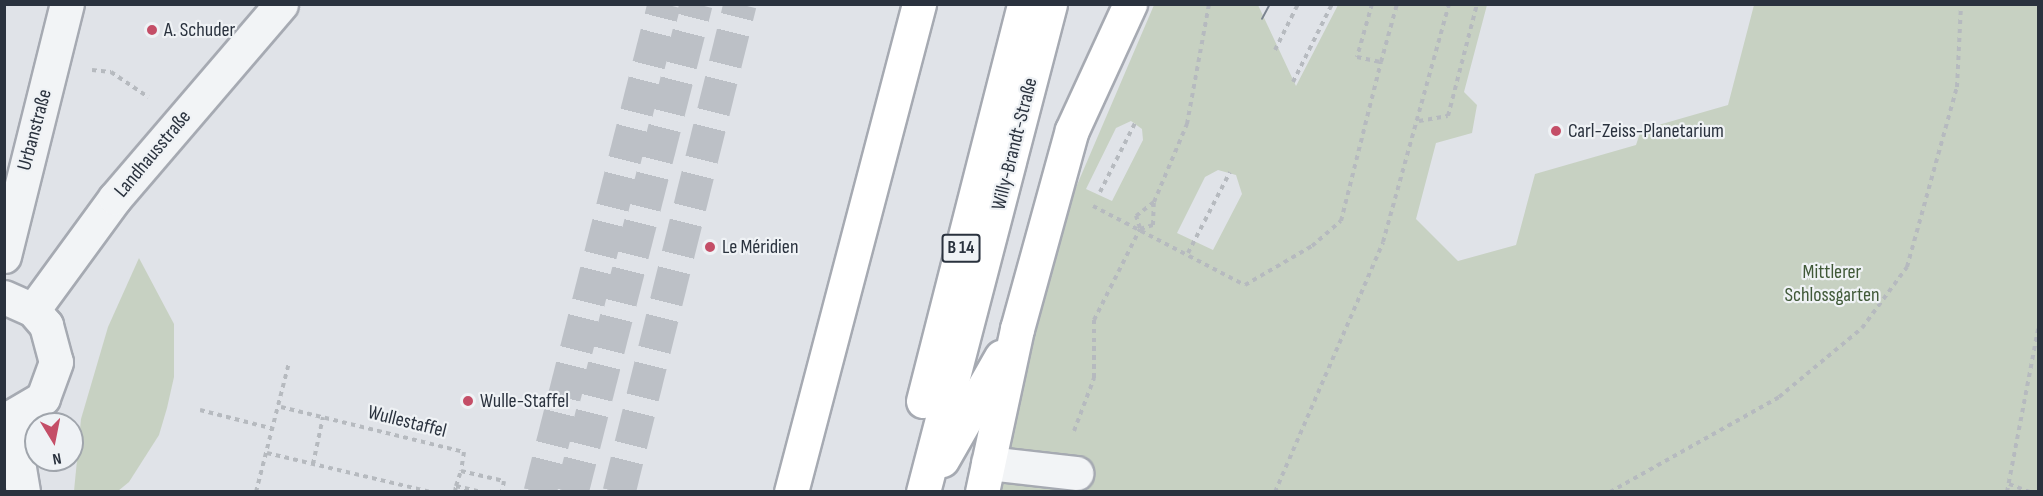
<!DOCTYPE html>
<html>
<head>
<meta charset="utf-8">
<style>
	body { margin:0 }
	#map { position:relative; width:2043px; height:496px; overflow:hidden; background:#e0e3e8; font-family:"Sofia Sans Condensed",sans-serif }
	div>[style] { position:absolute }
	.green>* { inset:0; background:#c7d1c2 }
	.minor-tunnel>* { height:33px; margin-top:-16.5px; transform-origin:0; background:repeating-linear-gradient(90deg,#bcc0c6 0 33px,transparent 0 49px) }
	.path>* { height:4px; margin-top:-2px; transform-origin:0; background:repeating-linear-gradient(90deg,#b6babf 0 4.5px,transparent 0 9px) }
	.roads { filter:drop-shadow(2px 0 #a6aab2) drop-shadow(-2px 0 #a6aab2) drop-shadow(0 2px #a6aab2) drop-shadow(0 -2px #a6aab2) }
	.minor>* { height:33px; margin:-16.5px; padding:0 16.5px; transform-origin:16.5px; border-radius:16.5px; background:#f2f4f6 }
	.major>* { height:33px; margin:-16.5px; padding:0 16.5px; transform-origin:16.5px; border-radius:16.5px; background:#fff }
	.tram>* { height:1.5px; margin:-0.75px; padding:0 0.75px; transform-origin:0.75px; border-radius:0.75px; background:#7b8490 }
	.dots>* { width:16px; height:16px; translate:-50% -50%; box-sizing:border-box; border:3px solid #eff2f5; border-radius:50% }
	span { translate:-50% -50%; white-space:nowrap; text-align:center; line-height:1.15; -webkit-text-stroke:4.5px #eff2f5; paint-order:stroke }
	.shield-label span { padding:2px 4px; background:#eff2f5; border:2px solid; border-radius:4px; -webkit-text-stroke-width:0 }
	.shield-label { font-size:18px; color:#2a323e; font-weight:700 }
	.poi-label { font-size:20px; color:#2a323e }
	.left { translate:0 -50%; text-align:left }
	.street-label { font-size:20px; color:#2a323e }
	.park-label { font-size:20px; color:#405938 }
	.frame { position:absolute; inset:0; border:6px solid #2a323e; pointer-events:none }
	.north { position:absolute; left:24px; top:412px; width:60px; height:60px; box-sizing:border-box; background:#eff2f5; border:2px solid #a0a5ac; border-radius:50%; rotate:170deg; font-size:16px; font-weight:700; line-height:24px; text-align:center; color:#2a323e }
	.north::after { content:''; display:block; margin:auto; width:21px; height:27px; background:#c44e67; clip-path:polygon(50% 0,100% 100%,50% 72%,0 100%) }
</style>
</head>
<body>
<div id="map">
	<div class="green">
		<div style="clip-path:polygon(evenodd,1154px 5px,1258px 5px,1296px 86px,1338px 5px,1487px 5px,1464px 92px,1477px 105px,1472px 133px,1436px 143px,1416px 219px,1458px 261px,1516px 245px,1535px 174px,1636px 145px,1641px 130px,1728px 105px,1754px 5px,2038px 5px,2038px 491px,1001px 492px,1037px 320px,1071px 199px,1154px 5px,1131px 121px,1142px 129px,1143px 140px,1112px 201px,1086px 189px,1116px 128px,1131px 121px,1154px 5px,1218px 170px,1236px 175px,1242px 194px,1213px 250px,1177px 233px,1205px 177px,1218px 170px)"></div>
		<div style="clip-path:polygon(139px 258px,174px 324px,174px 377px,167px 408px,159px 435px,129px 482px,118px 491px,74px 491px,81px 419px,108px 327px)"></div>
	</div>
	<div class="minor-tunnel">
		<div style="left:540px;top:492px;width:504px;rotate:-75.74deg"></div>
		<div style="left:572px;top:492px;width:504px;rotate:-75.74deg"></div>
		<div style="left:619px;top:492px;width:503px;rotate:-76.07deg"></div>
	</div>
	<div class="path">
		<div style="left:1372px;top:4px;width:55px;rotate:105.8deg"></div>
		<div style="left:1357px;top:57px;width:25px;rotate:12deg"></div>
		<div style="left:1381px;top:62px;width:60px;rotate:-74.6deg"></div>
		<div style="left:1275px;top:50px;width:51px;rotate:-63.4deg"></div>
		<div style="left:92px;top:70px;width:19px;rotate:6deg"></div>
		<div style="left:111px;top:72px;width:45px;rotate:34deg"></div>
		<div style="left:1293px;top:82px;width:87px;rotate:-63.4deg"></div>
		<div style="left:1419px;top:121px;width:29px;rotate:-10deg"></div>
		<div style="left:1448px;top:116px;width:116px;rotate:-75.5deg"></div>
		<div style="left:1100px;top:192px;width:77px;rotate:-63.1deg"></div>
		<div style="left:1093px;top:206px;width:171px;rotate:27.5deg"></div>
		<div style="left:1245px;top:285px;width:78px;rotate:-30.2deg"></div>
		<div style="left:1312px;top:246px;width:38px;rotate:-41deg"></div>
		<div style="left:1341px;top:221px;width:164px;rotate:-75.9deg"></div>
		<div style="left:1140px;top:228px;width:13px;rotate:-108deg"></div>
		<div style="left:1136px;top:216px;width:23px;rotate:-38deg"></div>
		<div style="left:1154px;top:202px;width:85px;rotate:-67.1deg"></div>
		<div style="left:1187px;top:124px;width:122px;rotate:-79.6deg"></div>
		<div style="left:1188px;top:253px;width:91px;rotate:-62.6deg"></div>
		<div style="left:281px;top:407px;width:188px;rotate:13.8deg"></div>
		<div style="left:464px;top:452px;width:19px;rotate:99deg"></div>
		<div style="left:461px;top:471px;width:44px;rotate:13.1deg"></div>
		<div style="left:504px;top:481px;width:10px;rotate:101deg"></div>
		<div style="left:200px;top:410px;width:76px;rotate:14.4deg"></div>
		<div style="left:1074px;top:431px;width:57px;rotate:-69.3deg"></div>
		<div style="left:1094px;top:378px;width:58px;rotate:-90deg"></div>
		<div style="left:1094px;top:320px;width:102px;rotate:-63.2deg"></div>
		<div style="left:1140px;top:229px;width:14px;rotate:-17deg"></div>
		<div style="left:1153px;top:225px;width:23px;rotate:-88deg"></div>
		<div style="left:267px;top:453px;width:169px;rotate:13.4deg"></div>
		<div style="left:313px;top:464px;width:48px;rotate:-78deg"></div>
		<div style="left:2009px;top:484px;width:22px;rotate:21deg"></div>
		<div style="left:456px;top:486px;width:16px;rotate:-72deg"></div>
		<div style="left:256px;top:492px;width:133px;rotate:-75.7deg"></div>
		<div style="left:455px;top:492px;width:6px;rotate:-81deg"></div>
		<div style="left:456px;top:486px;width:26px;rotate:13deg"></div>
		<div style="left:1275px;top:492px;width:272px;rotate:-66.6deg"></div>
		<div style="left:1383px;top:242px;width:247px;rotate:-74.5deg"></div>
		<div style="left:1610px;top:492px;width:194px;rotate:-29.3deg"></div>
		<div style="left:1779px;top:397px;width:108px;rotate:-39.7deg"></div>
		<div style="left:1862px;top:328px;width:76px;rotate:-53.6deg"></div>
		<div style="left:1907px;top:267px;width:187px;rotate:-74.5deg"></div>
		<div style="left:1957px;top:87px;width:83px;rotate:-87.2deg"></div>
		<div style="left:2007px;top:492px;width:166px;rotate:-79.2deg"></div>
	</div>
	<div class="roads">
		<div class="minor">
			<div style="left:4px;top:256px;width:260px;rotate:-76deg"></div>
			<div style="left:4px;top:297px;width:32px;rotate:24deg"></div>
			<div style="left:33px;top:310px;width:20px;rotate:49deg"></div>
			<div style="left:46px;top:325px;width:38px;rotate:75deg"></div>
			<div style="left:56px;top:362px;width:38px;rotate:110deg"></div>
			<div style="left:43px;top:398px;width:45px;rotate:149.5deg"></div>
			<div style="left:33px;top:310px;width:139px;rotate:-53.8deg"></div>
			<div style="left:115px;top:198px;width:255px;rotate:-49.4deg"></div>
			<div style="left:11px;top:420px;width:73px;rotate:80.5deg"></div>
			<div style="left:988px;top:463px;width:89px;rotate:6.5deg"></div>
		</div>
		<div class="major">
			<div style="left:923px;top:401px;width:410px;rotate:-75.7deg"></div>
			<div style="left:942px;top:460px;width:119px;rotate:-60.2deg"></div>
			<div style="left:791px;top:492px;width:505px;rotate:-75.3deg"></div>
			<div style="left:923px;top:492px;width:504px;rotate:-75.41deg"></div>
			<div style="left:982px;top:492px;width:167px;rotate:-77.9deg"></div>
			<div style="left:1017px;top:329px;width:206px;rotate:-74.6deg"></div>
			<div style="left:1072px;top:130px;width:139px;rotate:-65.3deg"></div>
		</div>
	</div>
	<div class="tram">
		<div style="left:1262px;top:19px;width:17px;rotate:-62deg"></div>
	</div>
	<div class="dots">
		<div style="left:152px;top:30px;background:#c44e67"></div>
		<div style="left:1556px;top:131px;background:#c44e67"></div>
		<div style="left:710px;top:247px;background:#c44e67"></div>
		<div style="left:468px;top:401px;background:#c44e67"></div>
	</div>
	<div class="shield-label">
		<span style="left:961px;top:248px">B 14</span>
	</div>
	<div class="poi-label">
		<span class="left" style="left:164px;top:30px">A. Schuder</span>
		<span class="left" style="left:1568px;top:131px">Carl-Zeiss-Planetarium</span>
		<span class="left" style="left:722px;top:247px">Le Méridien</span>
		<span class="left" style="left:480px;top:401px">Wulle-Staffel</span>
	</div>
	<div class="street-label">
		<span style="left:35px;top:130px;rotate:-75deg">Urbanstraße</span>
		<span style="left:1015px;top:144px;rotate:-76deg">Willy-Brandt-Straße</span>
		<span style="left:153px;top:154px;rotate:-50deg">Landhausstraße</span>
		<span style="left:407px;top:422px;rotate:14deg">Wullestaffel</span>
	</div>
	<div class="park-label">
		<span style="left:1832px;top:284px">Mittlerer<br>Schlossgarten</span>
	</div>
	<div class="frame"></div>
	<div class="north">N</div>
</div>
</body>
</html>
